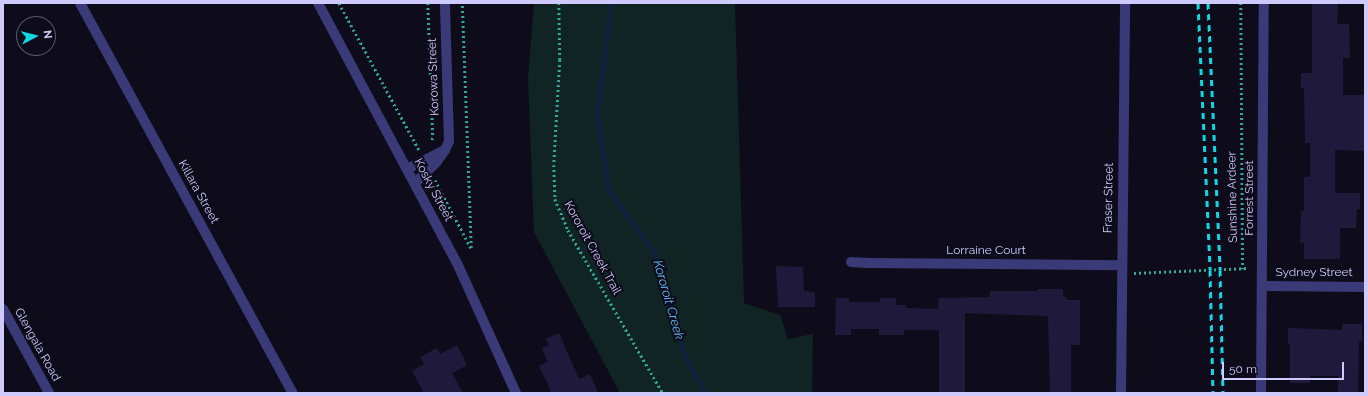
<!DOCTYPE html>
<html>
<head>
<meta charset="utf-8">
<style>
	body { margin:0 }
	#map { position:relative; width:1368px; height:396px; overflow:hidden; background:#0e0c1b; font-family:Raleway,sans-serif }
	div>[style] { position:absolute }
	.green>* { inset:0; background:#102523 }
	.stream>* { height:5px; margin:-2.5px; padding:0 2.5px; transform-origin:2.5px; border-radius:2.5px; background:#0e223e }
	.building>* { inset:0; background:#1f1a3b }
	.path>* { height:2.5px; margin-top:-1.25px; transform-origin:0; background:repeating-linear-gradient(90deg,#34a69a 0 2px,transparent 0 5px) }
	.minor>* { height:10px; margin:-5px; padding:0 5px; transform-origin:5px; border-radius:5px; background:#3a3a78 }
	.tertiary>* { height:10px; margin:-5px; padding:0 5px; transform-origin:5px; border-radius:5px; background:#3a3a78 }
	.rail>* { height:3px; margin-top:-1.5px; transform-origin:0; background:repeating-linear-gradient(90deg,#0fd7e3 0 6px,transparent 0 11px) }
	span { translate:-50% -50%; white-space:nowrap; text-align:center; line-height:1.15; -webkit-text-stroke:4px #0e0c1b; paint-order:stroke }
	.street-label { font-size:12px; color:#cecafc }
	.water-label { font-size:13px; color:#5fb6f5; font-style:italic }
	.frame { position:absolute; inset:0; border:4px solid #cecafc; pointer-events:none }
	.north { position:absolute; left:16px; top:16px; width:40px; height:40px; box-sizing:border-box; background:#0e0c1b; border:1px solid #5b5875; border-radius:50%; rotate:83deg; font-size:11px; font-weight:700; line-height:16px; text-align:center; color:#cecafc }
	.north::after { content:''; display:block; margin:auto; width:14px; height:18px; background:#0fd7e3; clip-path:polygon(50% 0,100% 100%,50% 72%,0 100%) }
	.scale { position:absolute; left:1222px; top:362px; width:122px; height:18px; box-sizing:border-box; border:2px solid #cecafc; border-top:0; padding-left:5px; font-size:12px; line-height:14px; white-space:nowrap; color:#cecafc; -webkit-text-stroke:3px #0e0c1b; paint-order:stroke }
</style>
</head>
<body>
<div id="map">
	<div class="green">
		<div style="clip-path:polygon(534px 3px,735px 3px,744px 303px,780px 315px,788px 339px,813px 334px,812px 393px,620px 393px,534px 232px,528px 78px)"></div>
	</div>
	<div class="stream">
		<div style="left:611px;top:3px;width:112px;rotate:97.2deg"></div>
		<div style="left:597px;top:114px;width:76px;rotate:81.7deg"></div>
		<div style="left:608px;top:189px;width:80px;rotate:54.1deg"></div>
		<div style="left:655px;top:254px;width:105px;rotate:74deg"></div>
		<div style="left:684px;top:355px;width:43px;rotate:61.1deg"></div>
	</div>
	<div class="building">
		<div style="clip-path:polygon(1312px 3px,1338px 3px,1337px 24px,1349px 24px,1350px 58px,1343px 58px,1343px 95px,1365px 95px,1365px 151px,1335px 150px,1335px 193px,1360px 193px,1360px 209px,1357px 209px,1356px 228px,1340px 228px,1340px 259px,1304px 259px,1304px 243px,1300px 243px,1301px 211px,1304px 211px,1304px 177px,1310px 177px,1310px 143px,1305px 143px,1304px 88px,1301px 88px,1301px 73px,1312px 73px)"></div>
		<div style="clip-path:polygon(776px 266px,803px 267px,804px 291px,815px 292px,815px 307px,778px 307px)"></div>
		<div style="clip-path:polygon(1038px 289px,1063px 289px,1063px 297px,1067px 297px,1067px 300px,1080px 300px,1080px 345px,1071px 345px,1071px 393px,1050px 393px,1048px 316px,965px 313px,965px 393px,939px 393px,939px 330px,904px 330px,904px 335px,879px 335px,879px 329px,851px 329px,851px 335px,835px 335px,836px 298px,849px 298px,849px 302px,880px 302px,880px 298px,896px 298px,896px 305px,906px 305px,906px 308px,938px 309px,939px 298px,990px 297px,990px 291px,1038px 291px)"></div>
		<div style="clip-path:polygon(1342px 324px,1362px 324px,1362px 341px,1359px 341px,1358px 393px,1338px 393px,1338px 376px,1310px 376px,1310px 383px,1290px 383px,1290px 344px,1288px 344px,1288px 328px,1342px 330px)"></div>
		<div style="clip-path:polygon(559px 333px,579px 379px,590px 374px,598px 393px,546px 393px,551px 391px,539px 366px,548px 362px,542px 348px,549px 345px,546px 339px)"></div>
		<div style="clip-path:polygon(457px 345px,467px 365px,452px 373px,463px 393px,424px 393px,412px 371px,424px 364px,420px 357px,437px 348px,440px 354px)"></div>
	</div>
	<div class="path">
		<div style="left:339px;top:3px;width:167px;rotate:61.4deg"></div>
		<div style="left:428px;top:3px;width:135px;rotate:87.9deg"></div>
		<div style="left:433px;top:138px;width:4px;rotate:117deg"></div>
		<div style="left:559px;top:3px;width:57px;rotate:89deg"></div>
		<div style="left:560px;top:60px;width:105px;rotate:93.3deg"></div>
		<div style="left:554px;top:165px;width:34px;rotate:88deg"></div>
		<div style="left:555px;top:199px;width:34px;rotate:67deg"></div>
		<div style="left:568px;top:230px;width:189px;rotate:59.8deg"></div>
		<div style="left:1241px;top:3px;width:266px;rotate:89.6deg"></div>
		<div style="left:435px;top:180px;width:77px;rotate:62.1deg"></div>
		<div style="left:471px;top:248px;width:245px;rotate:-92.1deg"></div>
		<div style="left:1134px;top:273px;width:115px;rotate:-2.5deg"></div>
	</div>
	<div class="minor">
		<div style="left:80px;top:3px;width:444px;rotate:61.4deg"></div>
		<div style="left:318px;top:3px;width:295px;rotate:61.9deg"></div>
		<div style="left:457px;top:263px;width:143px;rotate:65.6deg"></div>
		<div style="left:407px;top:169px;width:40px;rotate:-26.6deg"></div>
		<div style="left:415px;top:183px;width:29px;rotate:-44deg"></div>
		<div style="left:436px;top:163px;width:16px;rotate:-55deg"></div>
		<div style="left:445px;top:150px;width:10px;rotate:-66deg"></div>
		<div style="left:449px;top:141px;width:138px;rotate:-91.7deg"></div>
		<div style="left:851px;top:262px;width:18px;rotate:3deg"></div>
		<div style="left:869px;top:263px;width:253px;rotate:0.5deg"></div>
		<div style="left:1121px;top:393px;width:390px;rotate:-89.4deg"></div>
	</div>
	<div class="tertiary">
		<div style="left:1262px;top:286px;width:103px;rotate:0.6deg"></div>
		<div style="left:3px;top:309px;width:96px;rotate:61.3deg"></div>
		<div style="left:1261px;top:393px;width:390px;rotate:-89.6deg"></div>
	</div>
	<div class="rail">
		<div style="left:1198px;top:3px;width:267px;rotate:87.4deg"></div>
		<div style="left:1210px;top:270px;width:123px;rotate:88.6deg"></div>
		<div style="left:1208px;top:3px;width:267px;rotate:87.4deg"></div>
		<div style="left:1220px;top:270px;width:123px;rotate:88.6deg"></div>
	</div>
	<div class="street-label">
		<span style="left:434px;top:77px;rotate:-92deg">Korowa Street</span>
		<span style="left:433px;top:190px;rotate:62deg">Kosky Street</span>
		<span style="left:198px;top:192px;rotate:61deg">Killara Street</span>
		<span style="left:1233px;top:197px;rotate:-91deg">Sunshine Ardeer</span>
		<span style="left:1109px;top:198px;rotate:-89deg">Fraser Street</span>
		<span style="left:1250px;top:198px;rotate:-90deg">Forrest Street</span>
		<span style="left:592px;top:248px;rotate:61deg">Kororoit Creek Trail</span>
		<span style="left:986px;top:251px">Lorraine Court</span>
		<span style="left:1314px;top:273px">Sydney Street</span>
		<span style="left:37px;top:345px;rotate:61deg">Glengala Road</span>
	</div>
	<div class="water-label">
		<span style="left:668px;top:300px;rotate:74deg">Kororoit Creek</span>
	</div>
	<div class="frame"></div>
	<div class="north">N</div>
	<div class="scale">50 m</div>
</div>
</body>
</html>
